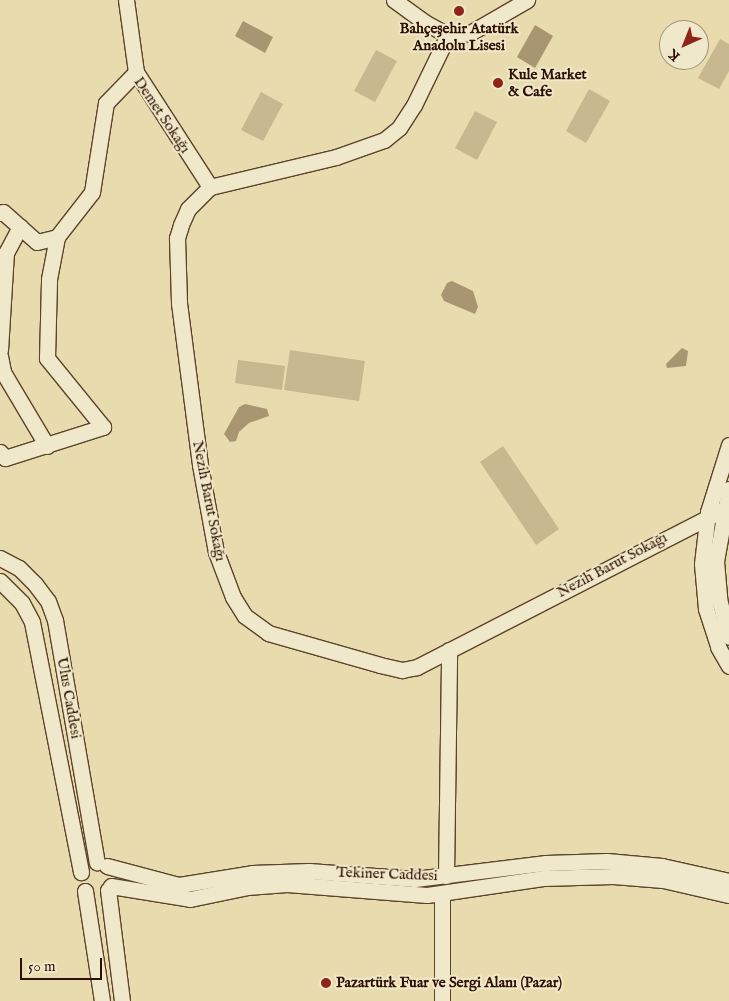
<!DOCTYPE html>
<html>
<head>
<meta charset="utf-8">
<style>
	body { margin:0 }
	#map { position:relative; width:729px; height:1001px; overflow:hidden; background:#e8dbad; font-family:"IM FELL English",serif }
	div>[style] { position:absolute }
	.green>* { inset:0; background:#c8b890 }
	.water>* { inset:0; background:#a89672 }
	.roads { filter:drop-shadow(1px 0 #5c432b) drop-shadow(-1px 0 #5c432b) drop-shadow(0 1px #5c432b) drop-shadow(0 -1px #5c432b) }
	.minor>* { height:15px; margin:-7.5px; padding:0 7.5px; transform-origin:7.5px; border-radius:7.5px; background:#f0e8ca }
	.dots>* { width:14px; height:14px; translate:-50% -50%; box-sizing:border-box; border:2px solid #f0e8ca; border-radius:50% }
	span { translate:-50% -50%; white-space:nowrap; text-align:center; line-height:1.15; -webkit-text-stroke:4px #f0e8ca; paint-order:stroke }
	.poi-label { font-size:15px; color:#2d1000; font-weight:700 }
	.left { translate:0 -50%; text-align:left }
	.street-label { font-size:15px; color:#2d1000 }
	.north { position:absolute; left:659px; top:20px; width:50px; height:50px; box-sizing:border-box; background:#f0e8ca; border:1px solid #a29279; border-radius:50%; rotate:224deg; font-size:14px; font-weight:700; line-height:20px; text-align:center; color:#2d1000 }
	.north::after { content:''; display:block; margin:auto; width:18px; height:22px; background:#8f2418; clip-path:polygon(50% 0,100% 100%,50% 72%,0 100%) }
	.scale { position:absolute; left:20px; top:958px; width:82px; height:22px; box-sizing:border-box; border:2px solid #2d1000; border-top:0; padding-left:6px; font-size:15px; line-height:18px; white-space:nowrap; color:#2d1000; -webkit-text-stroke:4px #f0e8ca; paint-order:stroke }
</style>
</head>
<body>
<div id="map">
	<div class="green">
		<div style="clip-path:polygon(720px 39px,729px 44px,729px 71px,719px 89px,698px 78px)"></div>
		<div style="clip-path:polygon(376px 50px,397px 61px,375px 102px,354px 91px)"></div>
		<div style="clip-path:polygon(589px 89px,610px 101px,586px 143px,566px 131px)"></div>
		<div style="clip-path:polygon(261px 92px,283px 104px,263px 141px,241px 130px)"></div>
		<div style="clip-path:polygon(475px 111px,497px 122px,477px 160px,455px 148px)"></div>
		<div style="clip-path:polygon(290px 350px,365px 361px,359px 401px,284px 390px)"></div>
		<div style="clip-path:polygon(238px 360px,285px 366px,282px 390px,235px 383px)"></div>
		<div style="clip-path:polygon(503px 446px,559px 529px,536px 545px,480px 462px)"></div>
	</div>
	<div class="water">
		<div style="clip-path:polygon(243px 21px,273px 37px,265px 53px,235px 36px)"></div>
		<div style="clip-path:polygon(535px 25px,553px 36px,535px 68px,517px 57px)"></div>
		<div style="clip-path:polygon(452px 281px,473px 291px,478px 307px,475px 314px,444px 301px,441px 295px,447px 283px)"></div>
		<div style="clip-path:polygon(682px 348px,688px 351px,686px 366px,667px 368px,666px 364px)"></div>
		<div style="clip-path:polygon(245px 404px,267px 409px,269px 416px,249px 423px,239px 432px,236px 441px,230px 442px,224px 434px,239px 407px)"></div>
	</div>
	<div class="roads">
		<div class="minor">
			<div style="left:126px;top:0;width:73px;rotate:82.1deg"></div>
			<div style="left:394px;top:0;width:39px;rotate:36deg"></div>
			<div style="left:426px;top:23px;width:25px;rotate:29deg"></div>
			<div style="left:448px;top:35px;width:22px;rotate:-5deg"></div>
			<div style="left:470px;top:33px;width:66px;rotate:-30.1deg"></div>
			<div style="left:448px;top:35px;width:78px;rotate:115.9deg"></div>
			<div style="left:414px;top:105px;width:27px;rotate:123deg"></div>
			<div style="left:399px;top:128px;width:19px;rotate:141deg"></div>
			<div style="left:384px;top:140px;width:51px;rotate:160.5deg"></div>
			<div style="left:336px;top:157px;width:130px;rotate:166.6deg"></div>
			<div style="left:210px;top:187px;width:31px;rotate:135deg"></div>
			<div style="left:188px;top:209px;width:17px;rotate:114deg"></div>
			<div style="left:181px;top:225px;width:14px;rotate:107deg"></div>
			<div style="left:177px;top:238px;width:65px;rotate:88.2deg"></div>
			<div style="left:179px;top:303px;width:163px;rotate:82.6deg"></div>
			<div style="left:200px;top:465px;width:88px;rotate:79.6deg"></div>
			<div style="left:216px;top:552px;width:48px;rotate:69.3deg"></div>
			<div style="left:233px;top:597px;width:22px;rotate:58deg"></div>
			<div style="left:245px;top:616px;width:29px;rotate:36deg"></div>
			<div style="left:268px;top:633px;width:116px;rotate:15.9deg"></div>
			<div style="left:380px;top:665px;width:23px;rotate:13deg"></div>
			<div style="left:402px;top:670px;width:15px;rotate:-11deg"></div>
			<div style="left:417px;top:667px;width:345px;rotate:-27.2deg"></div>
			<div style="left:0;top:213px;width:3px;rotate:-18deg"></div>
			<div style="left:3px;top:212px;width:45px;rotate:41.4deg"></div>
			<div style="left:37px;top:242px;width:21px;rotate:-14deg"></div>
			<div style="left:0;top:350px;width:97px;rotate:-86.5deg"></div>
			<div style="left:6px;top:253px;width:30px;rotate:-62deg"></div>
			<div style="left:0;top:356px;width:16px;rotate:79deg"></div>
			<div style="left:3px;top:372px;width:86px;rotate:59.3deg"></div>
			<div style="left:729px;top:445px;width:70px;rotate:107.4deg"></div>
			<div style="left:708px;top:512px;width:52px;rotate:96.6deg"></div>
			<div style="left:702px;top:564px;width:45px;rotate:84.9deg"></div>
			<div style="left:706px;top:609px;width:40px;rotate:72deg"></div>
			<div style="left:718px;top:647px;width:22px;rotate:60deg"></div>
			<div style="left:0;top:452px;width:8px;rotate:50deg"></div>
			<div style="left:5px;top:458px;width:103px;rotate:-17.6deg"></div>
			<div style="left:103px;top:427px;width:89px;rotate:-129.1deg"></div>
			<div style="left:47px;top:358px;width:79px;rotate:-88.5deg"></div>
			<div style="left:49px;top:279px;width:43px;rotate:-79.2deg"></div>
			<div style="left:57px;top:237px;width:57px;rotate:-52.1deg"></div>
			<div style="left:92px;top:192px;width:90px;rotate:-81.1deg"></div>
			<div style="left:106px;top:103px;width:43px;rotate:-45.9deg"></div>
			<div style="left:136px;top:72px;width:137px;rotate:57.2deg"></div>
			<div style="left:729px;top:489px;width:73px;rotate:100.2deg"></div>
			<div style="left:716px;top:561px;width:38px;rotate:85deg"></div>
			<div style="left:719px;top:599px;width:39px;rotate:75deg"></div>
			<div style="left:0;top:558px;width:21px;rotate:28deg"></div>
			<div style="left:19px;top:568px;width:23px;rotate:45deg"></div>
			<div style="left:35px;top:584px;width:21px;rotate:53deg"></div>
			<div style="left:48px;top:601px;width:20px;rotate:70deg"></div>
			<div style="left:55px;top:620px;width:246px;rotate:80.2deg"></div>
			<div style="left:0;top:581px;width:31px;rotate:45deg"></div>
			<div style="left:22px;top:603px;width:21px;rotate:62deg"></div>
			<div style="left:32px;top:622px;width:255px;rotate:78.9deg"></div>
			<div style="left:107px;top:866px;width:74px;rotate:14.8deg"></div>
			<div style="left:179px;top:885px;width:74px;rotate:-9.3deg"></div>
			<div style="left:252px;top:873px;width:57px;rotate:-2deg"></div>
			<div style="left:309px;top:871px;width:106px;rotate:4.3deg"></div>
			<div style="left:415px;top:879px;width:132px;rotate:-7deg"></div>
			<div style="left:546px;top:863px;width:61px;rotate:-1.9deg"></div>
			<div style="left:607px;top:861px;width:55px;rotate:5.2deg"></div>
			<div style="left:662px;top:866px;width:69px;rotate:12.6deg"></div>
			<div style="left:446px;top:876px;width:226px;rotate:-89.2deg"></div>
			<div style="left:111px;top:886px;width:80px;rotate:9.3deg"></div>
			<div style="left:190px;top:899px;width:58px;rotate:-11.9deg"></div>
			<div style="left:247px;top:887px;width:40px;rotate:-4.3deg"></div>
			<div style="left:287px;top:884px;width:140px;rotate:4.5deg"></div>
			<div style="left:427px;top:895px;width:117px;rotate:-8.3deg"></div>
			<div style="left:543px;top:878px;width:70px;rotate:-1.6deg"></div>
			<div style="left:613px;top:876px;width:50px;rotate:4.6deg"></div>
			<div style="left:663px;top:880px;width:68px;rotate:12.8deg"></div>
			<div style="left:108px;top:890px;width:112px;rotate:82.8deg"></div>
			<div style="left:85px;top:891px;width:111px;rotate:81.2deg"></div>
			<div style="left:442px;top:893px;width:108px;rotate:90deg"></div>
		</div>
	</div>
	<div class="dots">
		<div style="left:459px;top:11px;background:#8f2418"></div>
		<div style="left:498px;top:83px;background:#8f2418"></div>
		<div style="left:326px;top:983px;background:#8f2418"></div>
	</div>
	<div class="poi-label">
		<span style="left:459px;top:37px">Bahçeşehir Atatürk<br>Anadolu Lisesi</span>
		<span class="left" style="left:508px;top:83px">Kule Market<br>&amp; Cafe</span>
		<span class="left" style="left:336px;top:983px">Pazartürk Fuar ve Sergi Alanı (Pazar)</span>
	</div>
	<div class="street-label">
		<span style="left:162px;top:115px;rotate:56deg">Demet Sokağı</span>
		<span style="left:209px;top:501px;rotate:79deg">Nezih Barut Sokağı</span>
		<span style="left:612px;top:565px;rotate:-28deg">Nezih Barut Sokağı</span>
		<span style="left:69px;top:698px;rotate:80deg">Ulus Caddesi</span>
		<span style="left:387px;top:874px;rotate:2deg">Tekiner Caddesi</span>
	</div>
	<div class="north">K</div>
	<div class="scale">50 m</div>
</div>
</body>
</html>
